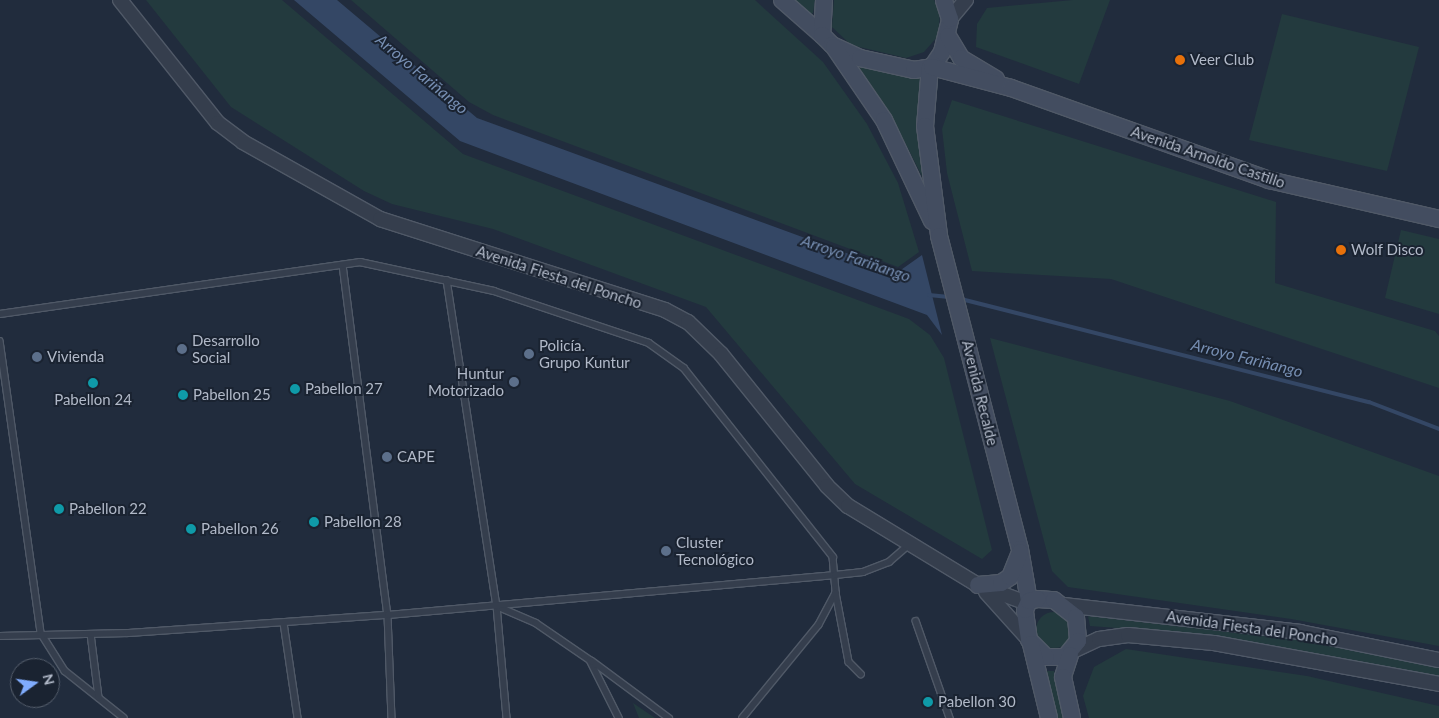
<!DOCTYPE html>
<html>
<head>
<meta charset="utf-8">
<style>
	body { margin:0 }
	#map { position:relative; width:1439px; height:718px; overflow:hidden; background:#212c3d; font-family:Lato,sans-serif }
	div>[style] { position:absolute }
	.green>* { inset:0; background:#233a3e }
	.round { border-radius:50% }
	.water>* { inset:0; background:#344765 }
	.stream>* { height:4px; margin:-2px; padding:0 2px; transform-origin:2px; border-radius:2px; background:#344765 }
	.roads { filter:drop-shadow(1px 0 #505967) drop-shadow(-1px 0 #505967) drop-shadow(0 1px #505967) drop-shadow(0 -1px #505967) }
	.service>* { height:5.5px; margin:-2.75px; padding:0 2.75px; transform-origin:2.75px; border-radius:2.75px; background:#353e4d }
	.tertiary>* { height:14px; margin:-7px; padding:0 7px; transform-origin:7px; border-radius:7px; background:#353e4d }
	.secondary>* { height:16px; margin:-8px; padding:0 8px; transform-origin:8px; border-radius:8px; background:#434d60 }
	.dots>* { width:14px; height:14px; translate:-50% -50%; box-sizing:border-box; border:2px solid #1a2331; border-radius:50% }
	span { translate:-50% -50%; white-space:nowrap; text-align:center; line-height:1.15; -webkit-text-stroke:4px #1a2331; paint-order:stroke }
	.poi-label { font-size:15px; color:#b1b9c8 }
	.left { translate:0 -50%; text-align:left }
	.right { translate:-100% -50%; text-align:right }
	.street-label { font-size:15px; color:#b1b9c8 }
	.water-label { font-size:16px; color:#768eb2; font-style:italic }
	.north { position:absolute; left:10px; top:658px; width:50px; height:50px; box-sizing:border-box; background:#1a2331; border:1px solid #565f6d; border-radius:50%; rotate:76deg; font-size:14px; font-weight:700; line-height:20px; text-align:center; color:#b1b9c8 }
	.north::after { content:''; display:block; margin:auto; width:18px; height:22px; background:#80acfd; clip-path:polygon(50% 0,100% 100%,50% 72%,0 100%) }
</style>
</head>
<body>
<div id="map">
	<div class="green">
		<div style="clip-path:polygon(146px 0,282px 0,463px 154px,909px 319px,930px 335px,944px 358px,992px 550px,982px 559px,855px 484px,706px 307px,493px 229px,392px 204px,364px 191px,231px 107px)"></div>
		<div style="clip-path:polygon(351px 0,755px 0,823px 62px,867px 124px,898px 183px,919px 252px,898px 267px,493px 115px,469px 102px)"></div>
		<div style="clip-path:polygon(794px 0,815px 0,813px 13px,810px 14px)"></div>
		<div style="clip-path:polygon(834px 0,934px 0,940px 13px,938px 36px,924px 52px,906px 58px,851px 45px,832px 27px)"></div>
		<div style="clip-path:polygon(1073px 0,1110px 0,1079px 84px,976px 47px,977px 24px,987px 8px)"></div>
		<div style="clip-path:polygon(1282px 14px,1419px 47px,1387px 171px,1249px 140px)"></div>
		<div style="clip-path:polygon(857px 64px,922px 78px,917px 117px,925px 182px,892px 117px)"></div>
		<div style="clip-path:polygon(952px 100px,1276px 202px,1275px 283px,1435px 331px,1439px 336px,1439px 388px,1111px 279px,972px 271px,947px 173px,942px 129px)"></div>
		<div style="clip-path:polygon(1401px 230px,1439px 239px,1439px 314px,1385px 298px)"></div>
		<div style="clip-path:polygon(990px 338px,1230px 401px,1439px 476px,1439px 646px,1291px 619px,1068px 587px,1052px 571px)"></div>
		<div class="round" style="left:1036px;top:612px;width:36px;height:36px"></div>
		<div style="clip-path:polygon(1088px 616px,1298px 640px,1439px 668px,1439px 676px,1214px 635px,1090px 626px)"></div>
		<div style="clip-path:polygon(1126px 649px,1307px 676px,1439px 706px,1439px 718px,1089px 718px,1083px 696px,1094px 667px)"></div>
		<div style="clip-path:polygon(1047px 671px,1054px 671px,1065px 718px,1058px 718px)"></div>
		<div style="clip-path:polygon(633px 703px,655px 718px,639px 718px)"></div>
	</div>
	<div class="water">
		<div style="clip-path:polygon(294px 0,337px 0,477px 118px,898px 272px,922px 255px,942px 335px,927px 315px,460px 141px)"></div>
	</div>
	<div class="stream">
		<div style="left:929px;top:295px;width:20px;rotate:6deg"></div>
		<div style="left:961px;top:299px;width:421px;rotate:14.2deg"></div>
		<div style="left:1369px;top:402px;width:75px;rotate:21.1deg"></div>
	</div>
	<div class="roads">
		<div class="service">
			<div style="left:343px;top:265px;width:353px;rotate:82.7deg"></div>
			<div style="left:388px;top:615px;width:103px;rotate:87.8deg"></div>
			<div style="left:447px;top:280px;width:330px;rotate:81.3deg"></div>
			<div style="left:497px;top:606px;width:112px;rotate:84.9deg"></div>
			<div style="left:0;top:314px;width:364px;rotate:-8.2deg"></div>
			<div style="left:360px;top:262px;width:137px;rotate:12.2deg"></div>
			<div style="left:494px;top:291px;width:163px;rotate:18.5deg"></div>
			<div style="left:649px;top:343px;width:43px;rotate:35.5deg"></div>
			<div style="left:684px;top:368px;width:241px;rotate:51.7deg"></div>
			<div style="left:833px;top:557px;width:36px;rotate:85deg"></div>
			<div style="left:836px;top:593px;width:36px;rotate:118deg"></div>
			<div style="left:819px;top:625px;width:120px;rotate:129.3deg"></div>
			<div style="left:0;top:341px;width:295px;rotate:82deg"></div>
			<div style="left:41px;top:633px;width:45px;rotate:57.7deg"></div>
			<div style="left:65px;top:671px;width:75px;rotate:38.5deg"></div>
			<div style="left:836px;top:593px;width:70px;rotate:79.3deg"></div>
			<div style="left:849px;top:662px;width:17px;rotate:45deg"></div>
			<div style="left:499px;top:607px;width:40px;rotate:23.4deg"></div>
			<div style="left:536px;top:623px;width:65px;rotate:34.4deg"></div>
			<div style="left:590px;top:660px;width:65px;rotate:63.4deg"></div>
			<div style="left:916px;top:621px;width:103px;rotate:70.7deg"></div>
			<div style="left:284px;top:623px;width:96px;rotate:81.6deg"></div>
			<div style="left:91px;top:634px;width:64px;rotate:82.8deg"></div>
			<div style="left:0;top:636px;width:128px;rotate:-1.3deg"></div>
			<div style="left:128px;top:633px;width:261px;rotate:-4deg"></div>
			<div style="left:388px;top:615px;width:449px;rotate:-5.1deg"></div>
			<div style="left:835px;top:575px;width:28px;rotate:-6deg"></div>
			<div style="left:863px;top:572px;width:28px;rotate:-21deg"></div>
			<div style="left:889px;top:562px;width:28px;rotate:-41deg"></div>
			<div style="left:592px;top:661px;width:96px;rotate:36.5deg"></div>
		</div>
		<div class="tertiary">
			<div style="left:120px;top:0;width:157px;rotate:51.5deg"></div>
			<div style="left:218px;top:123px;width:31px;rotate:37deg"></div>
			<div style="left:243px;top:142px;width:157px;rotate:29.3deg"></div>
			<div style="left:380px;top:219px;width:299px;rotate:17.7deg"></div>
			<div style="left:665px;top:310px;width:26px;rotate:28deg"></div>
			<div style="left:688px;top:322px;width:46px;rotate:44.1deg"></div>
			<div style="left:721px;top:354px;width:169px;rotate:51.2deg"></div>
			<div style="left:827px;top:486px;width:29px;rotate:44deg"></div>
			<div style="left:848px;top:506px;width:152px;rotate:31.3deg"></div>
			<div style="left:978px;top:585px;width:52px;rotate:20.2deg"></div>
			<div style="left:950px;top:19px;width:25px;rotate:-50deg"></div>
			<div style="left:986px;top:592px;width:64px;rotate:48.1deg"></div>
			<div style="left:1064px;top:605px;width:238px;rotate:6.5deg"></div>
			<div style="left:1300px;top:632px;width:142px;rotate:11.4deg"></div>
			<div style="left:1075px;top:650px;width:26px;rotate:-25deg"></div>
			<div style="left:1099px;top:639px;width:29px;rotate:-8deg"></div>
			<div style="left:1128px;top:635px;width:86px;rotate:5.3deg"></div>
			<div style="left:1214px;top:643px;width:229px;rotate:10.3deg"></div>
		</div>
		<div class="secondary">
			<div style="left:782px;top:0;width:53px;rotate:41.2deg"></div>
			<div style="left:824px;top:0;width:35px;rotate:93deg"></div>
			<div style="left:822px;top:35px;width:14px;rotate:45deg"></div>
			<div style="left:832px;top:45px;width:31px;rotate:25deg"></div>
			<div style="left:860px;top:58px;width:55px;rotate:12.5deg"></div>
			<div style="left:914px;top:70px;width:18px;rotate:-9deg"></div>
			<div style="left:932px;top:67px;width:18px;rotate:-56deg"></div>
			<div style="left:942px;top:52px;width:34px;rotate:-76deg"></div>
			<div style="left:950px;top:19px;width:20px;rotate:-108deg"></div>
			<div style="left:948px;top:36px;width:26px;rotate:59deg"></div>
			<div style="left:961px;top:58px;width:41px;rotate:31deg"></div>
			<div style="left:834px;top:47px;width:88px;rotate:55.6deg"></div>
			<div style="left:884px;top:120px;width:112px;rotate:64.6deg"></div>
			<div style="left:930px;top:67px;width:59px;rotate:94.8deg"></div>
			<div style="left:925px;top:126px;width:111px;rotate:82.7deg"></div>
			<div style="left:939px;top:236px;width:323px;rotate:75.5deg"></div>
			<div style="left:1020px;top:549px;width:53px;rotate:80.2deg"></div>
			<div style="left:932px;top:67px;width:82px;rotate:14.9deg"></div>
			<div style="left:1011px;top:88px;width:274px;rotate:19.6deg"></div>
			<div style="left:1269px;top:180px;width:174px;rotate:12.9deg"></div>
			<div style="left:978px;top:585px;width:23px;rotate:-5deg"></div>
			<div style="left:1001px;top:583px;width:11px;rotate:-34deg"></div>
			<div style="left:1010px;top:577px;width:27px;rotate:-68deg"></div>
			<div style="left:1038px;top:599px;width:16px;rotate:4deg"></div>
			<div style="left:1054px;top:600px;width:28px;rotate:38deg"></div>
			<div style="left:1076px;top:617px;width:24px;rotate:85deg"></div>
			<div style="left:1078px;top:641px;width:21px;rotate:129deg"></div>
			<div style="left:1065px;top:657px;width:19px;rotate:180deg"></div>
			<div style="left:1046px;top:657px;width:24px;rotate:-135deg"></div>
			<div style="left:1029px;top:640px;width:30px;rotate:-98deg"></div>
			<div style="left:1025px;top:610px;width:10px;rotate:-66deg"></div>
			<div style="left:1029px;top:601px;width:9px;rotate:-13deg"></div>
			<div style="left:1031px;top:644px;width:76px;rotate:76.3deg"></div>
			<div style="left:1070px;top:655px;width:23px;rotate:108deg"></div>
			<div style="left:1063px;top:677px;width:42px;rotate:77.6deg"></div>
		</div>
	</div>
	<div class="dots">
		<div style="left:1180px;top:60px;background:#e8710a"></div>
		<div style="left:1341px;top:250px;background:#e8710a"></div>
		<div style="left:182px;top:349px;background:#5c6f8a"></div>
		<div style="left:529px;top:354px;background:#5c6f8a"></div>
		<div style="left:37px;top:357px;background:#5c6f8a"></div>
		<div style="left:514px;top:382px;background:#5c6f8a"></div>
		<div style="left:93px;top:383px;background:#0f9aa8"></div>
		<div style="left:295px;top:389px;background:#0f9aa8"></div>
		<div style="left:183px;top:395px;background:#0f9aa8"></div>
		<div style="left:387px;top:457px;background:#5c6f8a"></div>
		<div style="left:59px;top:509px;background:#0f9aa8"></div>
		<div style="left:314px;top:522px;background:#0f9aa8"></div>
		<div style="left:191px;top:529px;background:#0f9aa8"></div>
		<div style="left:666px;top:551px;background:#5c6f8a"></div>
		<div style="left:928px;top:702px;background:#0f9aa8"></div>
	</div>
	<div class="poi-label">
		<span class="left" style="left:1190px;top:60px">Veer Club</span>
		<span class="left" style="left:1351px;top:250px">Wolf Disco</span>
		<span class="left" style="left:192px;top:349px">Desarrollo<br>Social</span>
		<span class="left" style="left:539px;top:354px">Policía.<br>Grupo Kuntur</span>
		<span class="left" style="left:47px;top:357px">Vivienda</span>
		<span class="right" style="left:504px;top:382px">Huntur<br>Motorizado</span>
		<span class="left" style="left:305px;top:389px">Pabellon 27</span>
		<span class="left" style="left:193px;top:395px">Pabellon 25</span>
		<span style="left:93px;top:400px">Pabellon 24</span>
		<span class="left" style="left:397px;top:457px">CAPE</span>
		<span class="left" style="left:69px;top:509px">Pabellon 22</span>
		<span class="left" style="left:324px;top:522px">Pabellon 28</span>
		<span class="left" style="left:201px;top:529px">Pabellon 26</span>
		<span class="left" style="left:676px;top:551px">Cluster<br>Tecnológico</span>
		<span class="left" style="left:938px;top:702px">Pabellon 30</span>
	</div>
	<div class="street-label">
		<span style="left:1208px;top:157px;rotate:19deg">Avenida Arnoldo Castillo</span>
		<span style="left:559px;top:277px;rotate:18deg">Avenida Fiesta del Poncho</span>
		<span style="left:980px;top:393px;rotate:76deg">Avenida Recalde</span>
		<span style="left:1252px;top:628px;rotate:8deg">Avenida Fiesta del Poncho</span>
	</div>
	<div class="water-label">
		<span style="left:422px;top:74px;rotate:40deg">Arroyo Fariñango</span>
		<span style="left:856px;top:258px;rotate:19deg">Arroyo Fariñango</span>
		<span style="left:1247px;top:358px;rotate:14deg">Arroyo Fariñango</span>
	</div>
	<div class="north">N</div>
</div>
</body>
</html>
